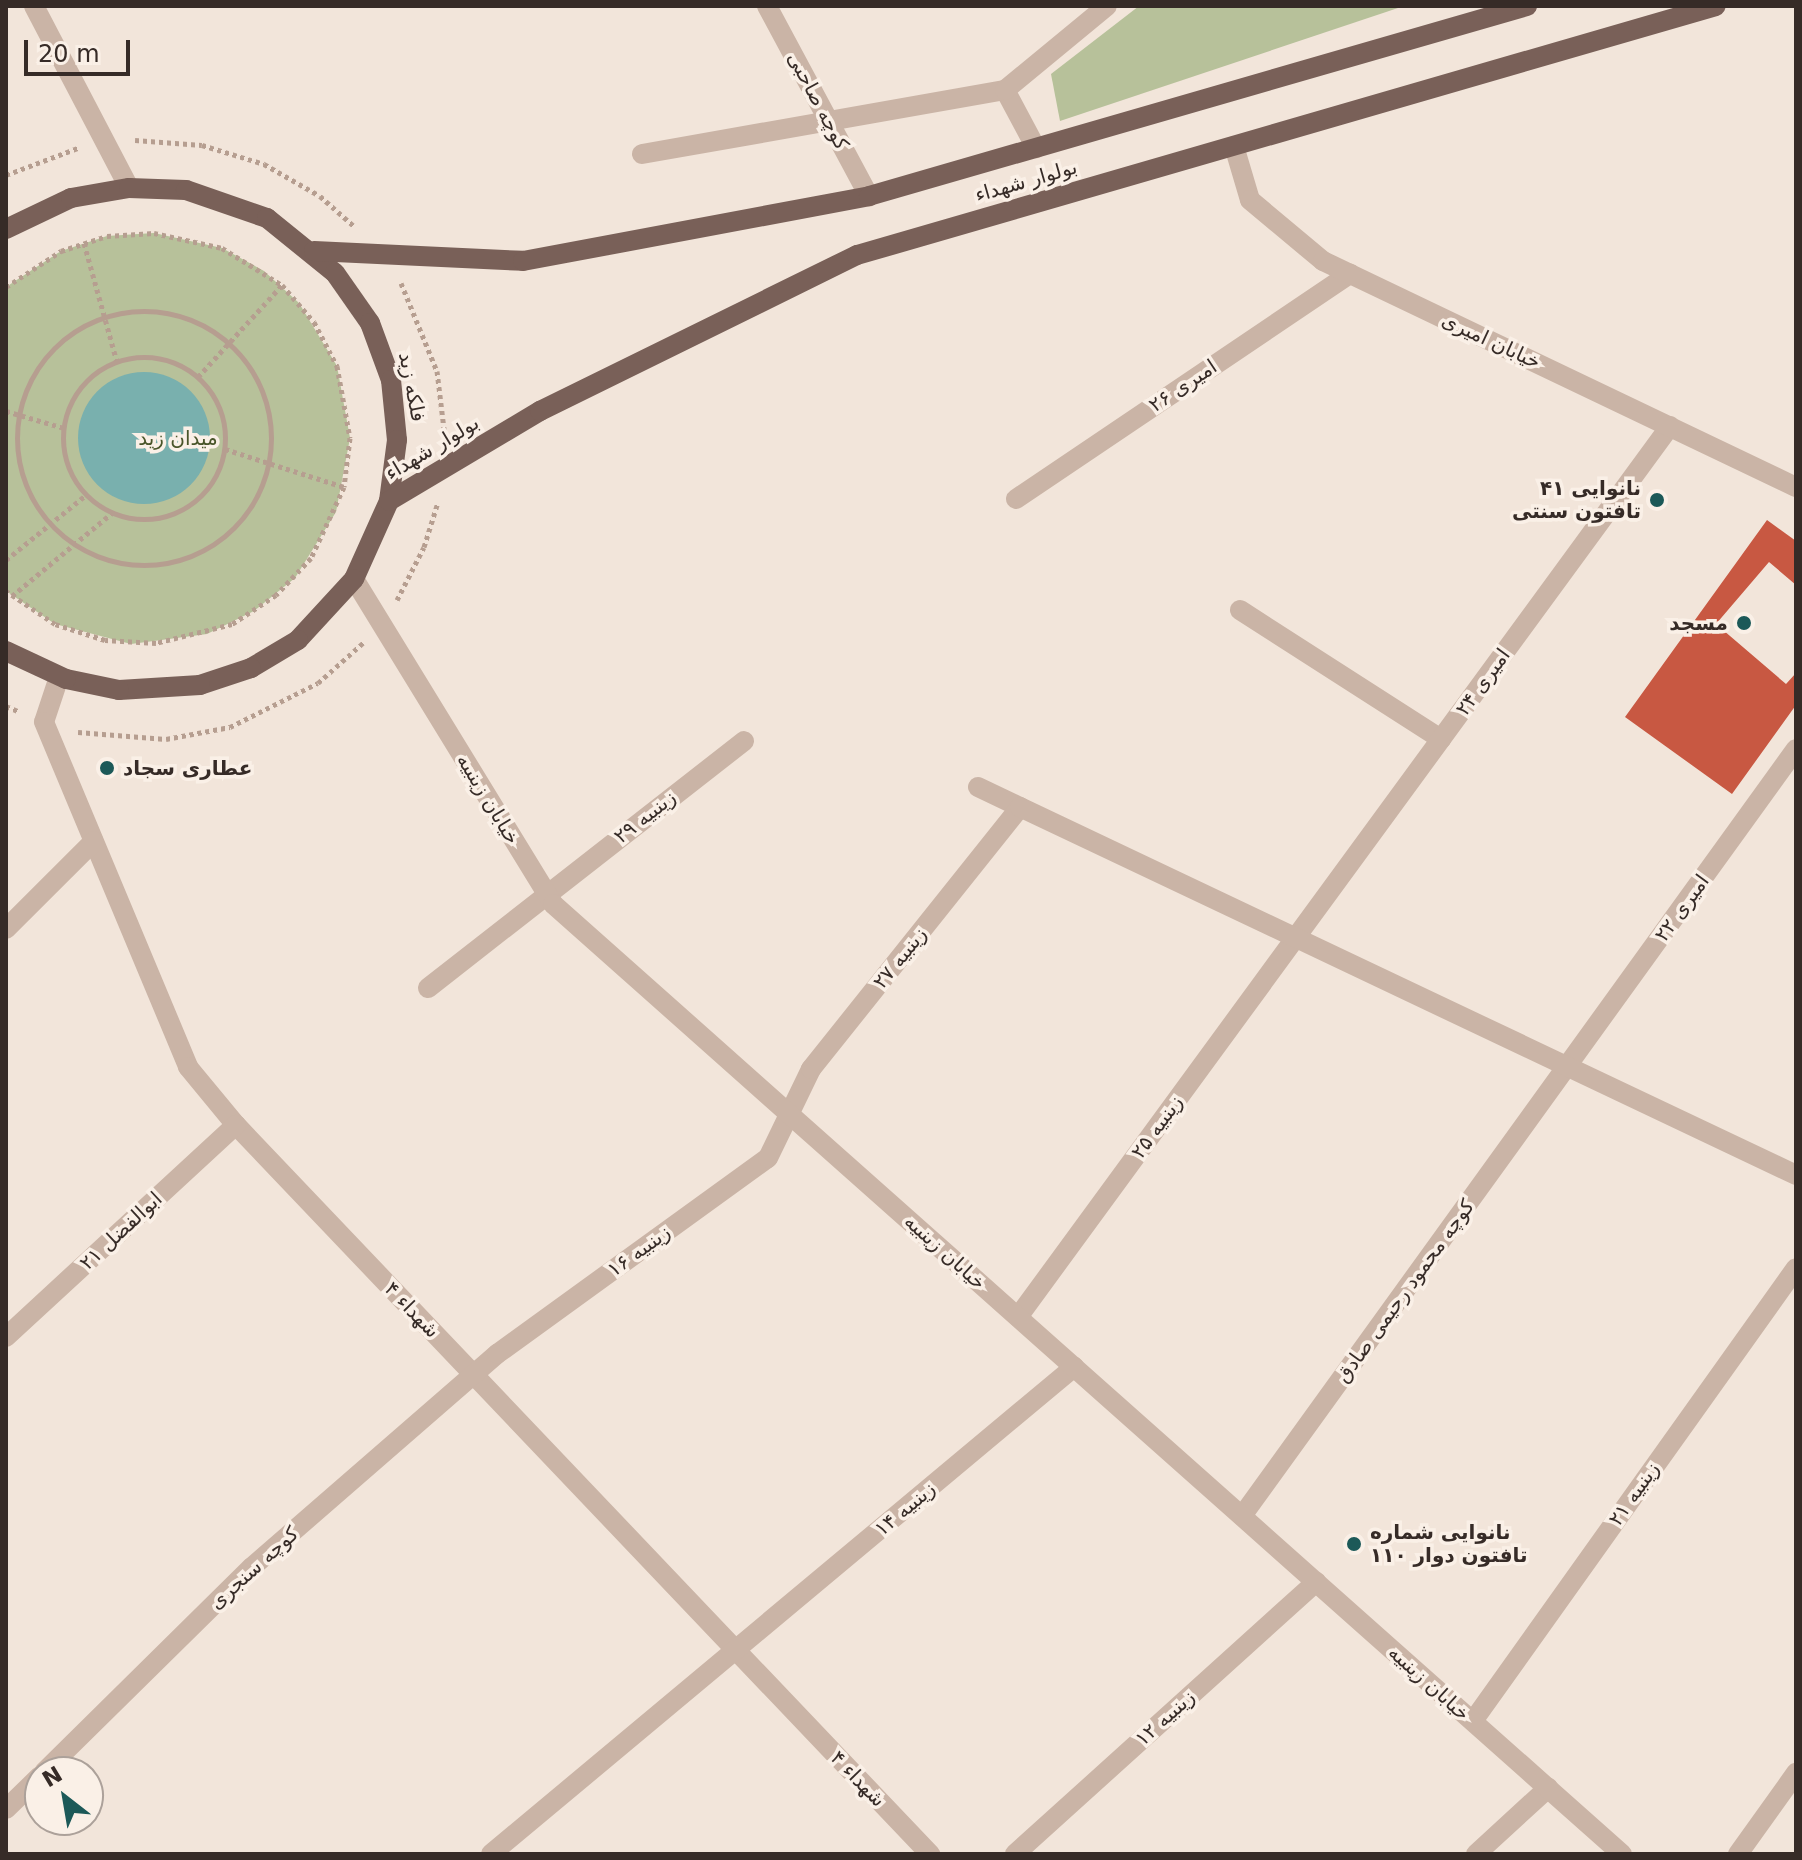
<!DOCTYPE html>
<html>
<head>
<meta charset="utf-8">
<style>
	body { margin:0 }
	#map { position:relative; width:1802px; height:1860px; overflow:hidden; background:#f2e5da; font-family:"DejaVu Sans",Cairo,sans-serif }
	div>[style] { position:absolute }
	.green>* { inset:0; background:#b7c19a }
	.water>* { inset:0; background:#79b0ae }
	.round { border-radius:50% }
	.building>* { inset:0; background:#c85842 }
	.path>* { height:5px; margin-top:-2.5px; transform-origin:0; background:repeating-linear-gradient(90deg,#b69e90 0 4px,transparent 0 8px) }
	.path>.ring { margin:-2.5px; padding:0; box-sizing:content-box; background:none; border:5px solid #b69e90; border-radius:50% }
	.service>* { height:20px; margin:-10px; padding:0 10px; transform-origin:10px; border-radius:10px; background:#cab4a6 }
	.minor>* { height:20px; margin:-10px; padding:0 10px; transform-origin:10px; border-radius:10px; background:#cab4a6 }
	.tertiary>* { height:20px; margin:-10px; padding:0 10px; transform-origin:10px; border-radius:10px; background:#cab4a6 }
	.primary>* { height:20px; margin:-10px; padding:0 10px; transform-origin:10px; border-radius:10px; background:#796058 }
	.dots>* { width:22px; height:22px; translate:-50% -50%; box-sizing:border-box; border:4px solid #faf0e7; border-radius:50% }
	span { translate:-50% -50%; white-space:nowrap; text-align:center; line-height:1.15; -webkit-text-stroke:7px #faf0e7; paint-order:stroke }
	.street-label { font-size:20px; color:#362b27 }
	.park-label { font-size:20px; color:#49552a }
	.poi-label { font-size:20px; color:#362b27; font-weight:700 }
	.right { translate:-100% -50%; text-align:right }
	.left { translate:0 -50%; text-align:left }
	.frame { position:absolute; inset:0; border:8px solid #362b27; pointer-events:none }
	.north { position:absolute; left:24px; top:1756px; width:80px; height:80px; box-sizing:border-box; background:#faf0e7; border:2px solid #aca19a; border-radius:50%; rotate:329deg; font-size:22px; font-weight:700; line-height:32px; text-align:center; color:#362b27 }
	.north::after { content:''; display:block; margin:auto; width:28px; height:36px; background:#1c5958; clip-path:polygon(50% 0,100% 100%,50% 72%,0 100%) }
	.scale { position:absolute; left:24px; top:40px; width:106px; height:36px; box-sizing:border-box; border:4px solid #362b27; border-top:0; padding-left:10px; font-size:24px; line-height:28px; white-space:nowrap; color:#362b27; -webkit-text-stroke:6px #faf0e7; paint-order:stroke }
</style>
</head>
<body>
<div id="map">
	<div class="green">
		<div style="clip-path:polygon(1139px 6px,1404px 6px,1060px 121px,1051px 74px)"></div>
		<div style="clip-path:polygon(154px 233px,222px 248px,264px 271px,299px 303px,337px 366px,350px 438px,336px 512px,295px 578px,254px 611px,207px 634px,131px 644px,55px 624px,6px 591px,6px 287px,61px 251px,107px 236px)"></div>
	</div>
	<div class="water">
		<div class="round" style="left:78px;top:372px;width:132px;height:132px"></div>
	</div>
	<div class="building">
		<div style="clip-path:polygon(1767px 520px,1796px 541px,1796px 585px,1769px 562px,1716px 624px,1786px 684px,1796px 673px,1796px 705px,1732px 794px,1625px 717px)"></div>
	</div>
	<div class="path">
		<div style="left:135px;top:140px;width:67px;rotate:4.3deg"></div>
		<div style="left:202px;top:145px;width:65px;rotate:17deg"></div>
		<div style="left:264px;top:164px;width:64px;rotate:29.7deg"></div>
		<div style="left:320px;top:196px;width:45px;rotate:41.4deg"></div>
		<div style="left:6px;top:175px;width:77px;rotate:-20.6deg"></div>
		<div style="left:84px;top:243px;width:123px;rotate:74.5deg"></div>
		<div style="left:401px;top:283px;width:95px;rotate:67.8deg"></div>
		<div style="left:437px;top:371px;width:66px;rotate:83.1deg"></div>
		<div style="left:6px;top:287px;width:66px;rotate:-33.2deg"></div>
		<div style="left:61px;top:251px;width:48px;rotate:-18.1deg"></div>
		<div style="left:107px;top:236px;width:47px;rotate:-3.7deg"></div>
		<div style="left:154px;top:233px;width:70px;rotate:12.4deg"></div>
		<div style="left:222px;top:248px;width:70px;rotate:31.7deg"></div>
		<div style="left:282px;top:285px;width:49px;rotate:49.1deg"></div>
		<div style="left:314px;top:322px;width:50px;rotate:62.4deg"></div>
		<div style="left:337px;top:366px;width:73px;rotate:79.8deg"></div>
		<div style="left:350px;top:438px;width:49px;rotate:97deg"></div>
		<div style="left:344px;top:487px;width:78px;rotate:114.9deg"></div>
		<div style="left:311px;top:558px;width:51px;rotate:133.4deg"></div>
		<div style="left:276px;top:595px;width:53px;rotate:146.6deg"></div>
		<div style="left:232px;top:624px;width:78px;rotate:166deg"></div>
		<div style="left:156px;top:643px;width:51px;rotate:-176.6deg"></div>
		<div style="left:105px;top:640px;width:52px;rotate:-162.3deg"></div>
		<div style="left:55px;top:624px;width:59px;rotate:-146deg"></div>
		<div class="ring" style="left:17px;top:311px;width:249px;height:249px"></div>
		<div class="ring" style="left:63px;top:357px;width:157px;height:157px"></div>
		<div style="left:198px;top:377px;width:125px;rotate:-47.6deg"></div>
		<div style="left:6px;top:411px;width:60px;rotate:16.3deg"></div>
		<div style="left:225px;top:449px;width:125px;rotate:17.7deg"></div>
		<div style="left:6px;top:560px;width:103px;rotate:-39.1deg"></div>
		<div style="left:12px;top:596px;width:130px;rotate:-39.7deg"></div>
		<div style="left:397px;top:600px;width:59px;rotate:-63deg"></div>
		<div style="left:424px;top:547px;width:47px;rotate:-72.7deg"></div>
		<div style="left:6px;top:706px;width:15px;rotate:23deg"></div>
		<div style="left:78px;top:732px;width:88px;rotate:4.5deg"></div>
		<div style="left:166px;top:739px;width:65px;rotate:-10.6deg"></div>
		<div style="left:230px;top:727px;width:98px;rotate:-26.6deg"></div>
		<div style="left:318px;top:683px;width:62px;rotate:-41.7deg"></div>
	</div>
	<div class="service">
		<div style="left:1016px;top:499px;width:403px;rotate:-34deg"></div>
		<div style="left:1240px;top:610px;width:239px;rotate:32.7deg"></div>
		<div style="left:978px;top:787px;width:47px;rotate:25.5deg"></div>
		<div style="left:428px;top:988px;width:401px;rotate:-38deg"></div>
	</div>
	<div class="minor">
		<div style="left:767px;top:6px;width:216px;rotate:61.8deg"></div>
		<div style="left:1005px;top:90px;width:66px;rotate:61.9deg"></div>
		<div style="left:642px;top:154px;width:369px;rotate:-10deg"></div>
		<div style="left:1005px;top:90px;width:132px;rotate:-39.5deg"></div>
		<div style="left:59px;top:677px;width:47px;rotate:108.4deg"></div>
		<div style="left:44px;top:722px;width:374px;rotate:67.3deg"></div>
		<div style="left:188px;top:1067px;width:75px;rotate:50.4deg"></div>
		<div style="left:236px;top:1125px;width:1007px;rotate:46.41deg"></div>
		<div style="left:6px;top:929px;width:124px;rotate:-45deg"></div>
		<div style="left:1018px;top:1317px;width:1104px;rotate:-53.8deg"></div>
		<div style="left:6px;top:1337px;width:313px;rotate:-42.7deg"></div>
		<div style="left:1242px;top:1516px;width:946px;rotate:-54.16deg"></div>
		<div style="left:1473px;top:1721px;width:556px;rotate:-54.51deg"></div>
		<div style="left:44px;top:1772px;width:292px;rotate:-44.6deg"></div>
		<div style="left:252px;top:1567px;width:325px;rotate:-41deg"></div>
		<div style="left:497px;top:1354px;width:334px;rotate:-35.9deg"></div>
		<div style="left:768px;top:1158px;width:99px;rotate:-64.2deg"></div>
		<div style="left:811px;top:1069px;width:335px;rotate:-51.4deg"></div>
		<div style="left:1020px;top:807px;width:859px;rotate:25.37deg"></div>
		<div style="left:6px;top:1809px;width:47px;rotate:-44.1deg"></div>
		<div style="left:491px;top:1854px;width:760px;rotate:-39.87deg"></div>
		<div style="left:1015px;top:1854px;width:406px;rotate:-42.1deg"></div>
		<div style="left:1476px;top:1854px;width:98px;rotate:-42.5deg"></div>
		<div style="left:1738px;top:1854px;width:100px;rotate:-54.4deg"></div>
	</div>
	<div class="tertiary">
		<div style="left:34px;top:6px;width:205px;rotate:62.4deg"></div>
		<div style="left:1234px;top:146px;width:56px;rotate:73.5deg"></div>
		<div style="left:1250px;top:200px;width:95px;rotate:39.9deg"></div>
		<div style="left:1323px;top:261px;width:524px;rotate:25.54deg"></div>
		<div style="left:354px;top:579px;width:381px;rotate:58.5deg"></div>
		<div style="left:553px;top:904px;width:1430px;rotate:41.63deg"></div>
	</div>
	<div class="primary">
		<div style="left:6px;top:229px;width:72px;rotate:-25.5deg"></div>
		<div style="left:71px;top:198px;width:59px;rotate:-9.8deg"></div>
		<div style="left:129px;top:188px;width:57px;rotate:2deg"></div>
		<div style="left:186px;top:190px;width:86px;rotate:19.1deg"></div>
		<div style="left:267px;top:218px;width:87px;rotate:39deg"></div>
		<div style="left:335px;top:273px;width:61px;rotate:55deg"></div>
		<div style="left:370px;top:323px;width:61px;rotate:69.8deg"></div>
		<div style="left:391px;top:380px;width:60px;rotate:84.3deg"></div>
		<div style="left:397px;top:440px;width:62px;rotate:97.5deg"></div>
		<div style="left:389px;top:501px;width:85px;rotate:114.2deg"></div>
		<div style="left:354px;top:579px;width:83px;rotate:132.6deg"></div>
		<div style="left:298px;top:640px;width:55px;rotate:149.2deg"></div>
		<div style="left:251px;top:668px;width:54px;rotate:161.6deg"></div>
		<div style="left:200px;top:685px;width:81px;rotate:176.5deg"></div>
		<div style="left:119px;top:690px;width:54px;rotate:-168.3deg"></div>
		<div style="left:66px;top:679px;width:66px;rotate:-155deg"></div>
		<div style="left:314px;top:251px;width:209px;rotate:2.7deg"></div>
		<div style="left:523px;top:261px;width:352px;rotate:-10.6deg"></div>
		<div style="left:869px;top:196px;width:685px;rotate:-16.11deg"></div>
		<div style="left:389px;top:501px;width:176px;rotate:-30.8deg"></div>
		<div style="left:540px;top:411px;width:353px;rotate:-26.2deg"></div>
		<div style="left:857px;top:255px;width:894px;rotate:-16.17deg"></div>
	</div>
	<div class="dots">
		<div style="left:1657px;top:500px;background:#1c5958"></div>
		<div style="left:1744px;top:623px;background:#1c5958"></div>
		<div style="left:107px;top:768px;background:#1c5958"></div>
		<div style="left:1354px;top:1544px;background:#1c5958"></div>
	</div>
	<div class="street-label">
		<span style="left:818px;top:101px;rotate:62deg">کوچه صاحبی</span>
		<span style="left:1026px;top:181px;rotate:-16deg">بولوار شهداء</span>
		<span style="left:1491px;top:341px;rotate:25deg">خیابان امیری</span>
		<span style="left:1183px;top:386px;rotate:-34deg">امیری ۲۶</span>
		<span style="left:412px;top:387px;rotate:79deg">فلکه زید</span>
		<span style="left:432px;top:448px;rotate:-31deg">بولوار شهداء</span>
		<span style="left:1483px;top:682px;rotate:-54deg">امیری ۲۴</span>
		<span style="left:488px;top:799px;rotate:59deg">خیابان زینبیه</span>
		<span style="left:645px;top:817px;rotate:-38deg">زینبیه ۲۹</span>
		<span style="left:1682px;top:908px;rotate:-54deg">امیری ۲۲</span>
		<span style="left:900px;top:958px;rotate:-51deg">زینبیه ۲۷</span>
		<span style="left:1157px;top:1127px;rotate:-54deg">زینبیه ۲۵</span>
		<span style="left:121px;top:1231px;rotate:-43deg">ابوالفضل ۲۱</span>
		<span style="left:639px;top:1251px;rotate:-36deg">زینبیه ۱۶</span>
		<span style="left:945px;top:1252px;rotate:42deg">خیابان زینبیه</span>
		<span style="left:1405px;top:1291px;rotate:-54deg">کوچه محمود رحیمی صادق</span>
		<span style="left:412px;top:1310px;rotate:46deg">شهداء ۴</span>
		<span style="left:1634px;top:1494px;rotate:-55deg">زینبیه ۲۱</span>
		<span style="left:905px;top:1509px;rotate:-40deg">زینبیه ۱۴</span>
		<span style="left:254px;top:1568px;rotate:-42deg">کوچه سنجری</span>
		<span style="left:1429px;top:1683px;rotate:42deg">خیابان زینبیه</span>
		<span style="left:1165px;top:1718px;rotate:-42deg">زینبیه ۱۲</span>
		<span style="left:858px;top:1779px;rotate:46deg">شهداء ۴</span>
	</div>
	<div class="park-label">
		<span style="left:178px;top:438px">میدان زید</span>
	</div>
	<div class="poi-label">
		<span class="right" style="left:1641px;top:500px">نانوایی ۴۱<br>تافتون سنتی</span>
		<span class="right" style="left:1728px;top:623px">مسجد</span>
		<span class="left" style="left:123px;top:768px">عطاری سجاد</span>
		<span class="left" style="left:1370px;top:1544px">نانوایی شماره<br>۱۱۰ تافتون دوار</span>
	</div>
	<div class="frame"></div>
	<div class="north">N</div>
	<div class="scale">20 m</div>
</div>
</body>
</html>
